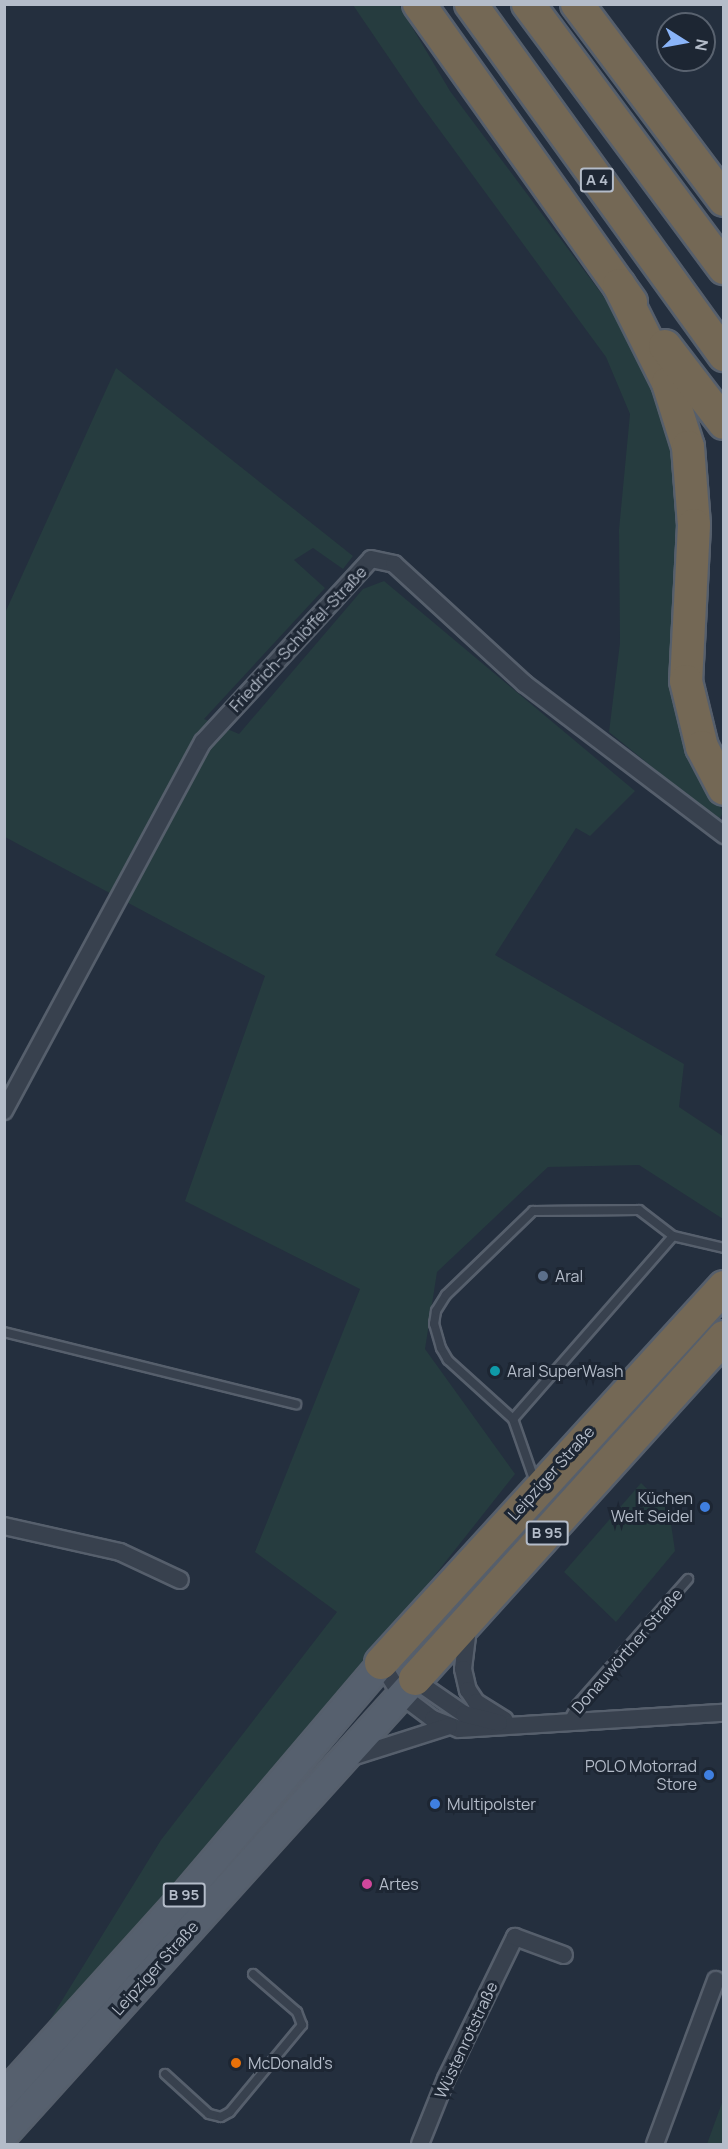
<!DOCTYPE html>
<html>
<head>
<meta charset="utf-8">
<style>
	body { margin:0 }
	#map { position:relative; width:728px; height:2149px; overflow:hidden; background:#242f3e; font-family:Manrope,sans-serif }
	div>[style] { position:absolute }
	.green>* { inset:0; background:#263c3f }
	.roads { filter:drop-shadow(2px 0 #565f6c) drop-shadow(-2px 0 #565f6c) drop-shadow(0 2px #565f6c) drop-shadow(0 -2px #565f6c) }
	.lane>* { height:8px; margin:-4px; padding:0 4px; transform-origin:4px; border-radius:4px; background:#38414e }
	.street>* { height:16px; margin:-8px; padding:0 8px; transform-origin:8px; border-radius:8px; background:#38414e }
	.primary>* { height:27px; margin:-13.5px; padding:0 13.5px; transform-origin:13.5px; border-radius:13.5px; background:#56606e }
	.highway>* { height:32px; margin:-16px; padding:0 16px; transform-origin:16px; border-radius:16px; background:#746855 }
	.dots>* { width:16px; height:16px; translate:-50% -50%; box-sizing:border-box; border:3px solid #1d2633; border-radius:50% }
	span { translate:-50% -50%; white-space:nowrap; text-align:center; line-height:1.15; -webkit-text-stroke:6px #1d2633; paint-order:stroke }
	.shield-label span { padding:2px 4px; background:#1d2633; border:2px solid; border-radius:4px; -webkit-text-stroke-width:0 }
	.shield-label { font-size:15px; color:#b4bcc9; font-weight:700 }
	.street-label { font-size:16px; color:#b4bcc9 }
	.poi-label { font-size:16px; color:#b4bcc9 }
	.left { translate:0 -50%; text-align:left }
	.right { translate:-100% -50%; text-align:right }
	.frame { position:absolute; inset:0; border:6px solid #b4bcc9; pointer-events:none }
	.north { position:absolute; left:656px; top:12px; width:60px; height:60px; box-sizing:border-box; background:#1d2633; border:2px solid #59626f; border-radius:50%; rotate:101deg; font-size:16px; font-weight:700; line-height:24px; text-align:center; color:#b4bcc9 }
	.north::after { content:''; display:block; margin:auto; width:21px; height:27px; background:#8ab4f8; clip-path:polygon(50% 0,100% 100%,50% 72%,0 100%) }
</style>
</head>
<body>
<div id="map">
	<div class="green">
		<div style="clip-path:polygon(353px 5px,399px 5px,450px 91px,619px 317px,661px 392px,679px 455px,682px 524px,671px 667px,688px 750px,723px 812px,719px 821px,609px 732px,620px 643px,619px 530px,630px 414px,606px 357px,419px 102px)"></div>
		<div style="clip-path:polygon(116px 368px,353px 556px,343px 569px,313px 548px,294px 560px,325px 588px,204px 719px,239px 734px,363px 589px,384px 581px,635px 791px,590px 836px,576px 828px,495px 955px,684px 1064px,679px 1107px,724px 1137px,723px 1219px,639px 1165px,548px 1167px,437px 1272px,425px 1349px,515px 1474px,397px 1623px,32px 2049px,161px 1840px,337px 1612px,255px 1552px,360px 1289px,185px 1201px,265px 976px,5px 837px,5px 613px)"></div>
		<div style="clip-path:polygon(641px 1483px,669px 1510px,675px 1551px,616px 1622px,564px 1572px)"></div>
		<div style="clip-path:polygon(723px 2100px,723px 2144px,707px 2144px)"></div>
	</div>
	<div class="roads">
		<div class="lane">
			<div style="left:4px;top:1332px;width:301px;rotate:13.9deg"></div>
			<div style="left:513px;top:1419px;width:88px;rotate:-137.8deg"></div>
			<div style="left:448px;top:1360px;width:14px;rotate:-120deg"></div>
			<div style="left:441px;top:1348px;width:25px;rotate:-106deg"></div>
			<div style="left:434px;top:1324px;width:13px;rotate:-81deg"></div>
			<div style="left:436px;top:1311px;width:19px;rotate:-58deg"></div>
			<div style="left:446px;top:1295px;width:121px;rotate:-44deg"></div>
			<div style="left:533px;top:1211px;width:106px;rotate:-0.5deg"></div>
			<div style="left:639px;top:1210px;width:43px;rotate:37.4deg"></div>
			<div style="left:536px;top:1485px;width:70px;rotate:-109.2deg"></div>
			<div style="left:513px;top:1419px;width:243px;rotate:-48.8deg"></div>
			<div style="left:673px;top:1236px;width:52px;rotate:13.2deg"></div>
			<div style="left:567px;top:1723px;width:21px;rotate:-61deg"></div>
			<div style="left:577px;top:1705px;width:168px;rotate:-48.6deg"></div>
			<div style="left:165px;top:2074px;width:59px;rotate:42.3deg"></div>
			<div style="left:209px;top:2114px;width:12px;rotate:14deg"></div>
			<div style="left:221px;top:2117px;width:10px;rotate:-29deg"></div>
			<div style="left:230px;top:2112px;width:113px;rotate:-50.4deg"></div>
			<div style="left:302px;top:2025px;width:14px;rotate:-111deg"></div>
			<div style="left:297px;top:2012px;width:58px;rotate:-139.2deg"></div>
		</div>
		<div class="street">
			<div style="left:4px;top:1111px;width:419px;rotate:-61.7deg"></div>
			<div style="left:203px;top:742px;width:248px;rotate:-47.4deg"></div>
			<div style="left:371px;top:559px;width:24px;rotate:12deg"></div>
			<div style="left:394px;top:564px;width:178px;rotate:42.5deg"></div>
			<div style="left:525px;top:684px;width:250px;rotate:37.2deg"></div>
			<div style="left:4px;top:1526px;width:119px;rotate:12.6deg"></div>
			<div style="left:120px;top:1552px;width:66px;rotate:25deg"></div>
			<div style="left:468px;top:1628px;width:41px;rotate:97deg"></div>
			<div style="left:463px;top:1669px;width:22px;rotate:77deg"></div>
			<div style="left:468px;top:1690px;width:14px;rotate:56deg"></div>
			<div style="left:476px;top:1702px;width:34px;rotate:32deg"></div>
			<div style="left:381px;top:1663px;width:38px;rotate:58deg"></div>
			<div style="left:401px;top:1695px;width:40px;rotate:37deg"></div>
			<div style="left:433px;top:1719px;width:28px;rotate:21deg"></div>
			<div style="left:459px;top:1729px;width:265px;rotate:-3.5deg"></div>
			<div style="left:409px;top:1676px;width:67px;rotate:34.6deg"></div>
			<div style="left:464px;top:1714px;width:36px;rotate:14deg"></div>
			<div style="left:349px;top:1758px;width:105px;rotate:-17.7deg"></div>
			<div style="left:420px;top:2144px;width:70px;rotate:-68.2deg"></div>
			<div style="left:446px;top:2079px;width:158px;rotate:-64.1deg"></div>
			<div style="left:515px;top:1937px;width:52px;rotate:20.2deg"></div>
			<div style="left:655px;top:2144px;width:175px;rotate:-69.6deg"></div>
		</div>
		<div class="primary">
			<div style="left:4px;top:2094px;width:267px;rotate:-47.9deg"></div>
			<div style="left:183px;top:1896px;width:306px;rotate:-49.6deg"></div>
			<div style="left:4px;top:2134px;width:613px;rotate:-47.91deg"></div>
		</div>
		<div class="highway">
			<div style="left:419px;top:4px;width:366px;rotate:54.6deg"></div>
			<div style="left:471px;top:4px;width:433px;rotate:54.2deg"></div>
			<div style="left:528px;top:4px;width:329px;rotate:53.4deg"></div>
			<div style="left:577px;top:4px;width:245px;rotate:53.1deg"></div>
			<div style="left:619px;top:285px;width:110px;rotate:63.4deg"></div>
			<div style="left:668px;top:383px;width:67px;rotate:72.6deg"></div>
			<div style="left:688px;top:447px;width:78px;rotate:85.6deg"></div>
			<div style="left:694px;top:525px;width:156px;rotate:92.9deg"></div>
			<div style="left:686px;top:681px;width:68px;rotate:76.4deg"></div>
			<div style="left:702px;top:747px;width:47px;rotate:62.4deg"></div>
			<div style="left:665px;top:346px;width:97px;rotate:52.5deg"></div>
			<div style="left:381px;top:1663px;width:509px;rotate:-47.63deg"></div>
			<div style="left:415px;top:1679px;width:461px;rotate:-47.9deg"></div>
		</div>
	</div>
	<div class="dots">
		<div style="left:543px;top:1276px;background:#5c6f8a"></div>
		<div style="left:495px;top:1371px;background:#0f9aa8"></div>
		<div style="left:705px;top:1507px;background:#3f7fe0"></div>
		<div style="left:709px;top:1775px;background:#3f7fe0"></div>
		<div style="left:435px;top:1804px;background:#3f7fe0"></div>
		<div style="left:367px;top:1884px;background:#d1479c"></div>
		<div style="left:236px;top:2063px;background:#e8710a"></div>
	</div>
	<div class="shield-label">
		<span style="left:597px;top:180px">A 4</span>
		<span style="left:547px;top:1533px">B 95</span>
		<span style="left:184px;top:1895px">B 95</span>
	</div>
	<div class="street-label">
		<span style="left:298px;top:639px;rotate:-47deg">Friedrich-Schlöffel-Straße</span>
		<span style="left:551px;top:1473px;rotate:-48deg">Leipziger Straße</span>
		<span style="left:627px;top:1651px;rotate:-49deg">Donauwörther Straße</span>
		<span style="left:155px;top:1968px;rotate:-48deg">Leipziger Straße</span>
		<span style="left:466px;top:2040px;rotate:-65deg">Wüstenrotstraße</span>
	</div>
	<div class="poi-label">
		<span class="left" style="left:555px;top:1276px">Aral</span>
		<span class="left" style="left:507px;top:1371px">Aral SuperWash</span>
		<span class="right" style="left:693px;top:1507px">Küchen<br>Welt Seidel</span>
		<span class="right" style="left:697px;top:1775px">POLO Motorrad<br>Store</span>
		<span class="left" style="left:447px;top:1804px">Multipolster</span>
		<span class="left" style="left:379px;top:1884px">Artes</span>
		<span class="left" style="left:248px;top:2063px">McDonald's</span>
	</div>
	<div class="frame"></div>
	<div class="north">N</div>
</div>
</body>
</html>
